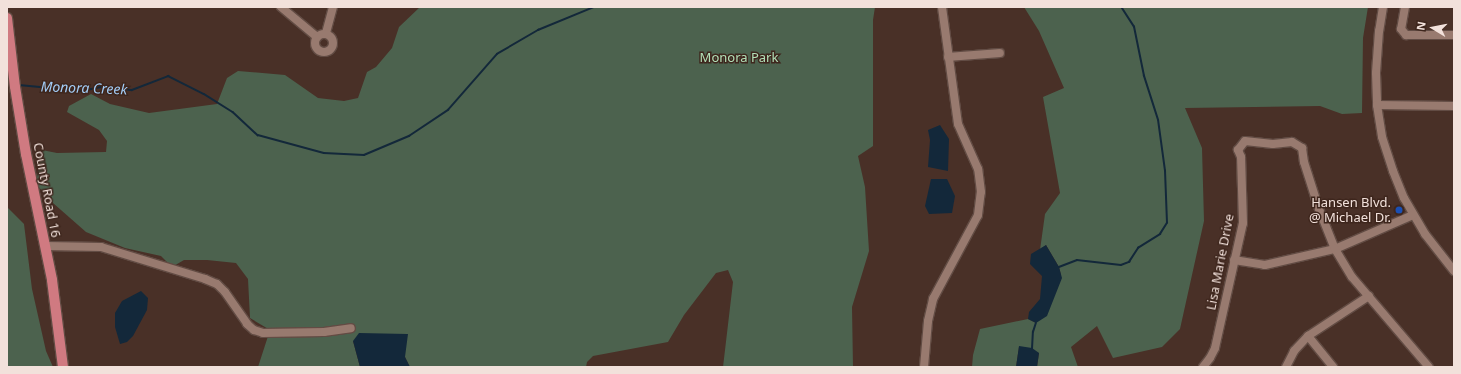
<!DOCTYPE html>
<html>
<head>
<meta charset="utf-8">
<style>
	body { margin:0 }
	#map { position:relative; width:1461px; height:374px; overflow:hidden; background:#493027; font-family:"Noto Sans",sans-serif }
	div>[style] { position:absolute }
	.green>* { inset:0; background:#4c624e }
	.water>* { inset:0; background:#13283a }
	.stream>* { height:1.5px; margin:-0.75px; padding:0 0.75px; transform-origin:0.75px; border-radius:0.75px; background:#13283a }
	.roads { filter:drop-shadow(1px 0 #624c44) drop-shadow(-1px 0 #624c44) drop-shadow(0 1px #624c44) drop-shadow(0 -1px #624c44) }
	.minor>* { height:8px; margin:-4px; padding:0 4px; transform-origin:4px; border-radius:4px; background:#987a6f }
	.minor>.ring { margin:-4px; padding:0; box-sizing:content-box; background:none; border:8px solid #987a6f; border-radius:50% }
	.major>* { height:10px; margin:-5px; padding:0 5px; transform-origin:5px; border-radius:5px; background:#d07a81 }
	.dots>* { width:11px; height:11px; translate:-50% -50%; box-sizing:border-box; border:2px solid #3e261d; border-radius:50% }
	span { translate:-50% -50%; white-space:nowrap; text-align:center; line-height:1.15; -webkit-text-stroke:3px #3e261d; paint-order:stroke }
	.park-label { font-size:13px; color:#b2e0b8 }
	.street-label { font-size:13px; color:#f2e1db }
	.poi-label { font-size:13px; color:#f2e1db }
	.right { translate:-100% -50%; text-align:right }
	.water-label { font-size:14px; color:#a3cdf7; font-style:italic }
	.frame { position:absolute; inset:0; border:8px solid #f2e1db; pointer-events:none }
	.north { position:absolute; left:1413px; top:8px; width:40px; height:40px; -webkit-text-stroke:3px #3e261d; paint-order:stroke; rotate:280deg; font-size:11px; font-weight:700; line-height:16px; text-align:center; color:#f2e1db }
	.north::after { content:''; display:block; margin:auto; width:14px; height:18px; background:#f2e1db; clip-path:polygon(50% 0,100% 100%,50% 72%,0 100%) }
</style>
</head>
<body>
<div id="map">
	<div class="green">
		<div style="clip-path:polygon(420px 7px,875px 7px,873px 20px,873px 146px,858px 156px,865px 187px,869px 251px,852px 307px,853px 367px,723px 367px,733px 282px,728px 270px,716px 273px,684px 315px,668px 342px,593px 356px,587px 362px,586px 367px,410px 367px,405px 357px,353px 341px,360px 367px,258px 367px,270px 330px,250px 318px,248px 279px,236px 263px,207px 260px,184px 260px,172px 267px,161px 256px,125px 248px,86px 232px,53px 203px,36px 184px,42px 150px,57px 153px,106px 152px,107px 141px,99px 130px,67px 112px,69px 106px,91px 94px,110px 104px,149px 113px,217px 104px,227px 78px,238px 71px,285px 75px,318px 98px,344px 101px,358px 98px,367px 72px,376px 67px,392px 48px,399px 27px)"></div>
		<div style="clip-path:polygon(1024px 7px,1368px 7px,1363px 38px,1362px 113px,1342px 114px,1320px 106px,1185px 108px,1202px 148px,1204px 221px,1180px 329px,1162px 347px,1113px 358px,1097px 326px,1071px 347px,1078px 367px,1037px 367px,1039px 353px,1019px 347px,1016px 367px,972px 367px,973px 355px,980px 329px,1028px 319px,1036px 323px,1061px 275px,1059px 267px,1046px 245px,1040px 250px,1045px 214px,1060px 193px,1043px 97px,1064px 88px,1039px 31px)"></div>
		<div style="clip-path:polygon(7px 207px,24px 224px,32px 289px,46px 351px,53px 367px,7px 367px)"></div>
	</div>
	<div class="water">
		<div style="clip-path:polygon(940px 125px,949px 139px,948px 171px,928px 167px,930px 140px,928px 130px)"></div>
		<div style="clip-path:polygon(931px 179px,947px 179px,955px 196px,952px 213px,929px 214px,925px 206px)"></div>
		<div style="clip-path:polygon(1046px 245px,1059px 267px,1062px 278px,1047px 316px,1036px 323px,1028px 319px,1029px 312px,1040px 299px,1042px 276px,1030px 264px,1031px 254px)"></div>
		<div style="clip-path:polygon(141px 291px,148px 298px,147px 310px,133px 336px,127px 342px,120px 344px,115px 327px,115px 313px,122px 301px)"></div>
		<div style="clip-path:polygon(359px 333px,408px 334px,405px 357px,410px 367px,360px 367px,353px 341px)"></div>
		<div style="clip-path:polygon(1019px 346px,1032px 348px,1039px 353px,1037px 367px,1016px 367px)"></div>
	</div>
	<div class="stream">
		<div style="left:19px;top:85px;width:63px;rotate:5.4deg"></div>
		<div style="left:82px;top:91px;width:25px;rotate:-12deg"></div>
		<div style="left:106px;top:86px;width:26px;rotate:9deg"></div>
		<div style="left:132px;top:90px;width:39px;rotate:-21deg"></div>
		<div style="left:168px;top:76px;width:40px;rotate:26.6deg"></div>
		<div style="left:204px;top:94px;width:34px;rotate:32deg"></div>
		<div style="left:233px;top:112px;width:34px;rotate:43deg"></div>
		<div style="left:258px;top:135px;width:68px;rotate:15.3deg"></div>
		<div style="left:324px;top:153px;width:40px;rotate:2.9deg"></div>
		<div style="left:364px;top:155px;width:49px;rotate:-22.9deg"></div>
		<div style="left:409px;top:136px;width:47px;rotate:-33.7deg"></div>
		<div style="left:448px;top:110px;width:74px;rotate:-48.8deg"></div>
		<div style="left:497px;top:54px;width:48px;rotate:-30.3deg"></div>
		<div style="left:538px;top:30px;width:61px;rotate:-22.3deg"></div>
		<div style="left:1059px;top:267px;width:19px;rotate:-21deg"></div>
		<div style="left:1077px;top:260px;width:44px;rotate:6.5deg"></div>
		<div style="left:1121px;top:265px;width:9px;rotate:-21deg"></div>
		<div style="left:1129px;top:262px;width:17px;rotate:-57deg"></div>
		<div style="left:1138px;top:248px;width:26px;rotate:-32deg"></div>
		<div style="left:1160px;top:234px;width:13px;rotate:-58deg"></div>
		<div style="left:1167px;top:223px;width:52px;rotate:-92.2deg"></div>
		<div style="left:1165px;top:171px;width:51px;rotate:-97.8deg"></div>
		<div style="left:1158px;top:120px;width:46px;rotate:-107.7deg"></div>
		<div style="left:1144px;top:76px;width:50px;rotate:-101.5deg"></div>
		<div style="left:1134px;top:27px;width:24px;rotate:-123deg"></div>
		<div style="left:1032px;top:349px;width:17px;rotate:-87deg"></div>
		<div style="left:1033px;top:332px;width:9px;rotate:-72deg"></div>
	</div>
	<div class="roads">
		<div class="minor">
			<div style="left:281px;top:7px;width:47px;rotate:39.8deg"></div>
			<div style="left:1383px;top:7px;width:24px;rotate:99deg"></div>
			<div style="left:1379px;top:31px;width:42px;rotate:94.1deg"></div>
			<div style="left:1376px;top:73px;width:32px;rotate:88deg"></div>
			<div style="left:1377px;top:105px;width:32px;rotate:81deg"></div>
			<div style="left:1382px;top:137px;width:36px;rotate:72deg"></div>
			<div style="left:1393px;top:171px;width:29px;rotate:68deg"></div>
			<div style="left:1404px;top:198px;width:42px;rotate:59.7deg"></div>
			<div style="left:1425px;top:234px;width:47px;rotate:51.9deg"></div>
			<div style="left:1405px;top:7px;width:22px;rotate:100deg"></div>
			<div style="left:1401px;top:29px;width:8px;rotate:50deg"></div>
			<div style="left:1406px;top:35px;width:48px"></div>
			<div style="left:326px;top:33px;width:27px;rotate:-75deg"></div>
			<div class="ring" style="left:315px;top:34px;width:10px;height:10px"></div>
			<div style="left:948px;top:57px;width:52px;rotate:-4.4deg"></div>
			<div style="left:1377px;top:105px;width:77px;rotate:0.7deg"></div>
			<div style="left:45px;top:246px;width:56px;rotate:1deg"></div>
			<div style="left:101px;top:247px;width:109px;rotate:17.1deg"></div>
			<div style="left:205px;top:279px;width:13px;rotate:23deg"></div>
			<div style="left:217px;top:284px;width:11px;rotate:45deg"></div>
			<div style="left:225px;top:292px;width:39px;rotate:55deg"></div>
			<div style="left:247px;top:324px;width:9px;rotate:41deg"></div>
			<div style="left:254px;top:330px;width:9px;rotate:18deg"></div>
			<div style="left:263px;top:333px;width:61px;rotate:-0.9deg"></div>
			<div style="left:324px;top:332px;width:27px;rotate:-8deg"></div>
			<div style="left:1234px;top:260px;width:31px;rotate:9deg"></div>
			<div style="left:1265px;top:265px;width:72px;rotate:-12.9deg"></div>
			<div style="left:1335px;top:249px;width:85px;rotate:-23.6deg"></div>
			<div style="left:1308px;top:336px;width:40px;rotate:51deg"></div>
			<div style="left:924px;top:367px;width:46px;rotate:-85deg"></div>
			<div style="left:928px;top:321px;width:23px;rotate:-77deg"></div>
			<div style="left:933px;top:299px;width:95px;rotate:-61.8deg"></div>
			<div style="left:978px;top:215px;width:23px;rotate:-83deg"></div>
			<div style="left:981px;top:192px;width:23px;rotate:-97deg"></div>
			<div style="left:978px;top:169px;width:49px;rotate:-114deg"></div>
			<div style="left:958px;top:124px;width:118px;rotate:-97.8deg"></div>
			<div style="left:1203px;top:367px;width:11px;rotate:-52deg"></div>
			<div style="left:1210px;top:358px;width:11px;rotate:-63deg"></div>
			<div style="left:1215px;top:348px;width:128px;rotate:-77.4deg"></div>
			<div style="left:1243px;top:223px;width:66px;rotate:-91.7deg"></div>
			<div style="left:1241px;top:157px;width:8px;rotate:-113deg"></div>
			<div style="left:1238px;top:150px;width:11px;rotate:-52deg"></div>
			<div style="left:1245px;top:141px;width:28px;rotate:6deg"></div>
			<div style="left:1273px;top:144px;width:19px;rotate:-6deg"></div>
			<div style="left:1292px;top:142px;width:12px;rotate:31deg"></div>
			<div style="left:1302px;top:148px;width:14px;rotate:82deg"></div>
			<div style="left:1304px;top:162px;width:49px;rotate:72.3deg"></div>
			<div style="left:1319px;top:209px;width:43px;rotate:68.2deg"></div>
			<div style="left:1335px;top:249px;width:33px;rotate:59deg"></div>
			<div style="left:1352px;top:277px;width:118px;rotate:49.5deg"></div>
			<div style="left:1286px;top:367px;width:18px;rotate:-63deg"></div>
			<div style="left:1294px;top:351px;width:21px;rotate:-47deg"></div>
			<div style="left:1308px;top:336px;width:73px;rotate:-33.3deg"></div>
		</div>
		<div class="major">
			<div style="left:7px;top:18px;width:69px;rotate:83.4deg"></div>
			<div style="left:15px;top:87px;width:68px;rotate:80.7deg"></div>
			<div style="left:26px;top:154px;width:129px;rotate:78.3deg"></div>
			<div style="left:52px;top:280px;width:88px;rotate:82.8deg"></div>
		</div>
	</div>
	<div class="dots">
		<div style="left:1399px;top:210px;background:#1a4fb4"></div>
	</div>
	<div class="park-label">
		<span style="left:739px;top:57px">Monora Park</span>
	</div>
	<div class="street-label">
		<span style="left:47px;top:190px;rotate:79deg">County Road 16</span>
		<span style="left:1220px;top:262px;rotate:-79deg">Lisa Marie Drive</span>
	</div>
	<div class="poi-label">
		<span class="right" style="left:1391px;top:210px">Hansen Blvd.<br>@ Michael Dr.</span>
	</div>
	<div class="water-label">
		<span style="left:84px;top:88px;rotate:2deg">Monora Creek</span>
	</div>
	<div class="frame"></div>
	<div class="north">N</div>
</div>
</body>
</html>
